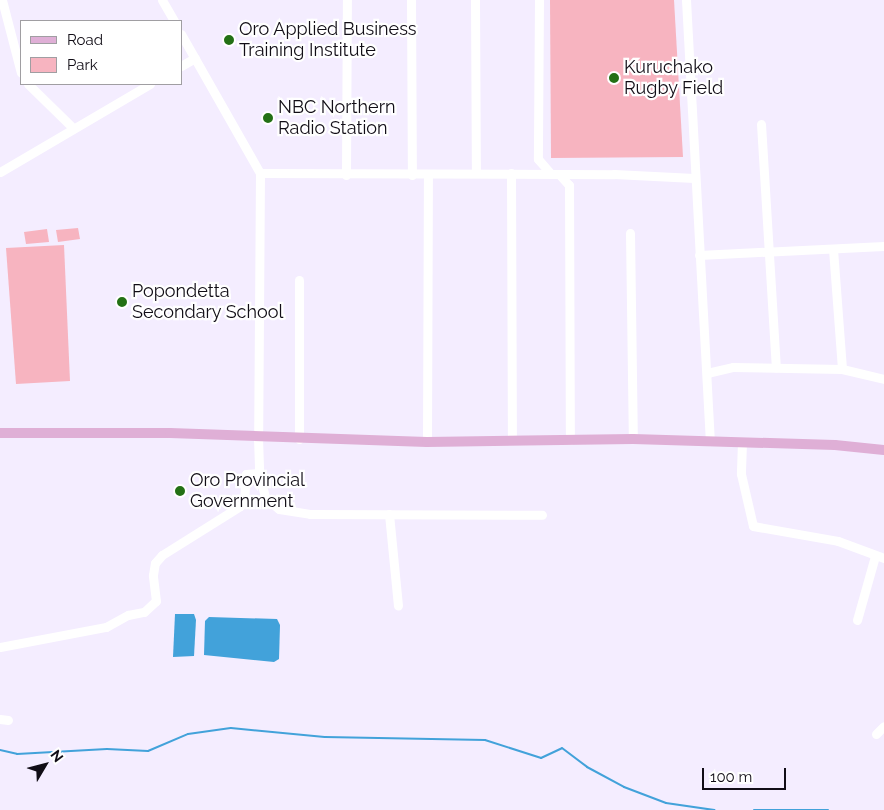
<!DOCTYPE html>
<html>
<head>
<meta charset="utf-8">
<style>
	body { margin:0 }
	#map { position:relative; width:884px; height:810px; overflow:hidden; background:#f4edff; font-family:Raleway,sans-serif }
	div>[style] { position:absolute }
	.green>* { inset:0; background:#f7b4c0 }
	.water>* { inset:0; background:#42a2da }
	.stream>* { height:2px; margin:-1px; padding:0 1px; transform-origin:1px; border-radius:1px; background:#42a2da }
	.minor>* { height:9px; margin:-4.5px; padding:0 4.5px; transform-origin:4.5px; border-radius:4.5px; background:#fff }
	.major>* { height:10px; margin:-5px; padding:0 5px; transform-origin:5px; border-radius:5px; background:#dfafd6 }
	.dots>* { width:14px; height:14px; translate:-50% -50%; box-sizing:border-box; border:2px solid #fff; border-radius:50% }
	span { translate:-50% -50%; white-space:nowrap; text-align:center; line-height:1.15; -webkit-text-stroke:4.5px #fff; paint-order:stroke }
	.poi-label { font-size:18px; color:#110d16 }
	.left { translate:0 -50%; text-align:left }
	.legend { position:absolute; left:20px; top:20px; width:162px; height:65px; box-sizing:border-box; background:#fff; border:1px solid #a09ea2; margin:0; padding:6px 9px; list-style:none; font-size:15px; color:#110d16 }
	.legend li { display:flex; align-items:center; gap:10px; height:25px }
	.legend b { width:25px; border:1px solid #a09ea2 }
	.north { position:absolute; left:20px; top:740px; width:50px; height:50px; -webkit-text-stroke:4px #fff; paint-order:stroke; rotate:53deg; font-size:14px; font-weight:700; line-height:20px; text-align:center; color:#110d16 }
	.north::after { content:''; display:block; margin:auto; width:18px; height:22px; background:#110d16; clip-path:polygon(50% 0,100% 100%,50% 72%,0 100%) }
	.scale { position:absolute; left:702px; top:768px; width:84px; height:22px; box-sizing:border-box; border:2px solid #110d16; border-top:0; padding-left:6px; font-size:15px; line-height:18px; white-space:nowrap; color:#110d16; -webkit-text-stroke:4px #fff; paint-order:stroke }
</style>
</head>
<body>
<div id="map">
	<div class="green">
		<div style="clip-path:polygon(550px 0,674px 0,683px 157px,551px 158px)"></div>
		<div style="clip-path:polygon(78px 228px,80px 239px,58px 242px,56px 230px)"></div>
		<div style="clip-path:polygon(47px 229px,49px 242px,26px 244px,24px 232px)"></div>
		<div style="clip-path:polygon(64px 245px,70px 381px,16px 384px,6px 248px)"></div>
	</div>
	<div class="water">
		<div style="clip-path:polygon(175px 614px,194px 614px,196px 620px,194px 656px,173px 657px)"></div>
		<div style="clip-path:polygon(209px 617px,277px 619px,280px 625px,279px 659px,274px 662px,204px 655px,205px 621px)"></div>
	</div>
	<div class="stream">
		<div style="left:0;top:750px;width:17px;rotate:13deg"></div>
		<div style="left:17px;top:754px;width:90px;rotate:-3.2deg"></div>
		<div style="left:107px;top:749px;width:41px;rotate:2.8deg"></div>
		<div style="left:148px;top:751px;width:43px;rotate:-23deg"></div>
		<div style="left:188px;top:734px;width:43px;rotate:-7.9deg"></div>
		<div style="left:231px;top:728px;width:94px;rotate:5.5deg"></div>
		<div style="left:325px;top:737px;width:160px;rotate:1.1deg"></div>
		<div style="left:485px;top:740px;width:59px;rotate:17.8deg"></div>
		<div style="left:541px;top:758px;width:23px;rotate:-25deg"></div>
		<div style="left:562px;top:748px;width:31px;rotate:37deg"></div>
		<div style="left:587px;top:767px;width:42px;rotate:28.4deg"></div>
		<div style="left:624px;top:787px;width:45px;rotate:20.9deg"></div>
		<div style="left:666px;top:803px;width:49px;rotate:8.3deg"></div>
		<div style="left:754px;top:810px;width:74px"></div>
	</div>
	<div class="minor">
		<div style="left:2px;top:0;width:75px;rotate:75.4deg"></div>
		<div style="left:162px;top:0;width:24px;rotate:60deg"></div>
		<div style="left:411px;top:0;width:175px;rotate:89.7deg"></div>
		<div style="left:475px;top:0;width:173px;rotate:89.7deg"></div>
		<div style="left:539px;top:0;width:159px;rotate:90.4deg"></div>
		<div style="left:538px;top:159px;width:20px;rotate:49deg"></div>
		<div style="left:686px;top:0;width:442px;rotate:86.9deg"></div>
		<div style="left:181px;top:34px;width:160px;rotate:60.4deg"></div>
		<div style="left:260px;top:173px;width:265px;rotate:90.4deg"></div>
		<div style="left:258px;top:438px;width:35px;rotate:88deg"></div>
		<div style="left:259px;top:473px;width:25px;rotate:76deg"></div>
		<div style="left:265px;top:497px;width:18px;rotate:41deg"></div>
		<div style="left:279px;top:509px;width:31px;rotate:9deg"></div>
		<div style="left:310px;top:514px;width:232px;rotate:0.2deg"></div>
		<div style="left:181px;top:66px;width:16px;rotate:-30deg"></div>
		<div style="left:28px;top:84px;width:63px;rotate:44.4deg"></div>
		<div style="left:761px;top:124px;width:244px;rotate:86.5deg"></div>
		<div style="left:0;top:172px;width:174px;rotate:-30.4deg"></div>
		<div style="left:260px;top:173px;width:354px;rotate:0.2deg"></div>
		<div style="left:614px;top:174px;width:80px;rotate:2.9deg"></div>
		<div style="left:511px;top:173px;width:267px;rotate:89.8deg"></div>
		<div style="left:559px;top:174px;width:15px;rotate:48deg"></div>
		<div style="left:569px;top:185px;width:255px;rotate:89.8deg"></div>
		<div style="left:346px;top:175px;width:175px;rotate:-89.7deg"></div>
		<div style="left:630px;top:233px;width:206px;rotate:89.2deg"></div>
		<div style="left:833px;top:249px;width:120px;rotate:85.7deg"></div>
		<div style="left:699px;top:255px;width:185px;rotate:-2.8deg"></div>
		<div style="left:299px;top:280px;width:159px;rotate:90deg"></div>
		<div style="left:707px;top:373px;width:27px;rotate:-13deg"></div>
		<div style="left:733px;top:367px;width:109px;rotate:1.1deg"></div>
		<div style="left:842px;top:369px;width:43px;rotate:13.4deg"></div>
		<div style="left:427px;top:442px;width:267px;rotate:-89.8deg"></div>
		<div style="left:742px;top:442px;width:32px;rotate:92deg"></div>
		<div style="left:741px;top:474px;width:53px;rotate:77deg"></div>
		<div style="left:753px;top:526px;width:86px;rotate:10deg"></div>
		<div style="left:838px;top:541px;width:49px;rotate:20.3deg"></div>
		<div style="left:389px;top:514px;width:92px;rotate:84.4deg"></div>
		<div style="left:857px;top:620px;width:66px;rotate:-74.3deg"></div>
		<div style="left:0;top:647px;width:108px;rotate:-10.7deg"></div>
		<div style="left:106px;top:627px;width:25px;rotate:-29deg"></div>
		<div style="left:128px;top:615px;width:16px;rotate:-11deg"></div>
		<div style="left:144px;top:612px;width:16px;rotate:-43deg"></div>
		<div style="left:156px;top:601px;width:26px;rotate:-97deg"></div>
		<div style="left:153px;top:575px;width:12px;rotate:-81deg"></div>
		<div style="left:155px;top:563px;width:11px;rotate:-49deg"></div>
		<div style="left:162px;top:555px;width:92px;rotate:-32.1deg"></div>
		<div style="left:240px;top:506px;width:6px;rotate:-51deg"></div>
		<div style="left:244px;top:501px;width:27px;rotate:-86deg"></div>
		<div style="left:246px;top:474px;width:13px;rotate:-4deg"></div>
		<div style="left:0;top:719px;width:8px;rotate:7deg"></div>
		<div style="left:876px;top:734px;width:11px;rotate:-45deg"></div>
	</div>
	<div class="major">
		<div style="left:0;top:433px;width:170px"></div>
		<div style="left:170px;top:433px;width:257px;rotate:2deg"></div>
		<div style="left:427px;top:442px;width:206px;rotate:-0.8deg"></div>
		<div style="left:633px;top:439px;width:202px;rotate:1.7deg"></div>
		<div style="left:835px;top:445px;width:49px;rotate:5.8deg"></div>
	</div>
	<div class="dots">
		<div style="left:229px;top:40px;background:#237015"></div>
		<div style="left:614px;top:78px;background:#237015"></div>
		<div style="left:268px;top:118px;background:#237015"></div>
		<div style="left:122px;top:302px;background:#237015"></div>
		<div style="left:180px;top:491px;background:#237015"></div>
	</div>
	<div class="poi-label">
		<span class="left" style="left:239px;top:40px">Oro Applied Business<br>Training Institute</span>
		<span class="left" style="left:624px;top:78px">Kuruchako<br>Rugby Field</span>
		<span class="left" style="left:278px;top:118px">NBC Northern<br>Radio Station</span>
		<span class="left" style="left:132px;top:302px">Popondetta<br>Secondary School</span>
		<span class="left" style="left:190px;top:491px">Oro Provincial<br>Government</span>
	</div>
	<ul class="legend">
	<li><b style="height:6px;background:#dfafd6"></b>Road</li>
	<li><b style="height:14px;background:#f7b4c0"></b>Park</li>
	</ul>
	<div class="north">N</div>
	<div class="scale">100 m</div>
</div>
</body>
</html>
